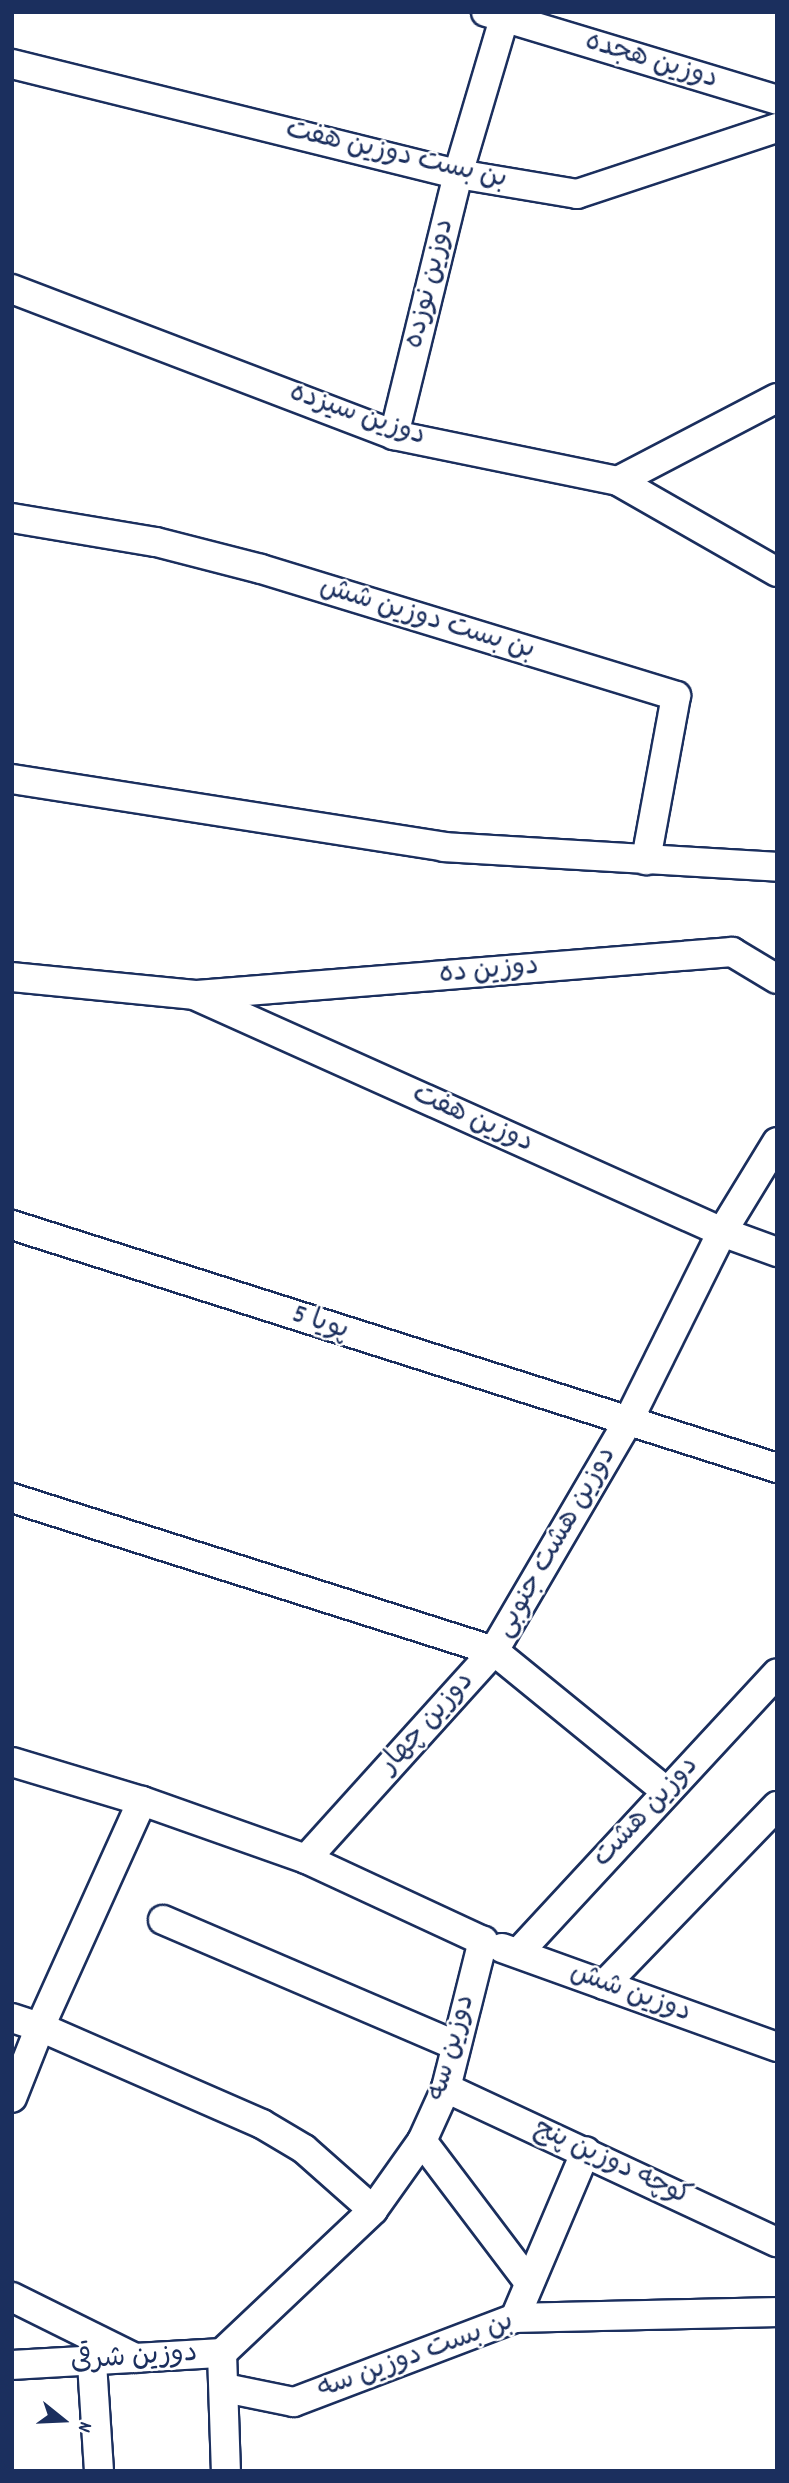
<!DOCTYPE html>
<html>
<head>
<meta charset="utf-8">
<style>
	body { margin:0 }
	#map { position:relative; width:789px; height:2483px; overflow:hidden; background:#fff; font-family:Dekko,"Playpen Sans Arabic",sans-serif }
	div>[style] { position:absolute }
	.roads { filter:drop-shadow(2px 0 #1b2f5e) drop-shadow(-2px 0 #1b2f5e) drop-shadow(0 2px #1b2f5e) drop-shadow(0 -2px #1b2f5e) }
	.street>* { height:28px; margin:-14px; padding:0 14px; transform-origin:14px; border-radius:14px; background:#fff }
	span { translate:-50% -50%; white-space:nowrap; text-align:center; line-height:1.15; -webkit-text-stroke:5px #fff; paint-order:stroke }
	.street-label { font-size:28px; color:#1b2f5e }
	.frame { position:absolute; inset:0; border:14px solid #1b2f5e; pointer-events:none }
	.north { position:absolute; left:28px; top:2385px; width:70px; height:70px; -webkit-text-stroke:5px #fff; paint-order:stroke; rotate:108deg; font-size:19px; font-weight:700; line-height:28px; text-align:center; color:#1b2f5e }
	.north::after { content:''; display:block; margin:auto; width:24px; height:32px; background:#1b2f5e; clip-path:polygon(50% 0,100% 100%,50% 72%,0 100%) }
</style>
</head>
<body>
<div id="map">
	<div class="roads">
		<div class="street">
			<div style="left:486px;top:12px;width:304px;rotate:16.8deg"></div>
			<div style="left:12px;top:64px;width:459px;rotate:13.9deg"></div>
			<div style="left:458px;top:174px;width:121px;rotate:9.5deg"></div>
			<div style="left:577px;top:194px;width:211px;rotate:-18.3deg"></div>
			<div style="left:12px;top:289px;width:409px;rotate:20.9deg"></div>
			<div style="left:394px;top:435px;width:229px;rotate:11.6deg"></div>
			<div style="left:618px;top:481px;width:183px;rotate:29.8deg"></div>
			<div style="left:394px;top:435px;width:269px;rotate:-76.2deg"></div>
			<div style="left:458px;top:174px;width:169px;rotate:-73.5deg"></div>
			<div style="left:618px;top:481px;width:179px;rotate:-27.6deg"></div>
			<div style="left:12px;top:518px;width:146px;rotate:9.5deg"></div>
			<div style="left:156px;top:542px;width:108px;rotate:14.4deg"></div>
			<div style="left:261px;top:569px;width:434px;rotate:17deg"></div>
			<div style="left:676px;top:696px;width:167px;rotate:100.4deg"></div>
			<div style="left:12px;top:779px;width:437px;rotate:8.9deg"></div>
			<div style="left:444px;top:847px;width:334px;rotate:3.4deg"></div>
			<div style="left:12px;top:977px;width:183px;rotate:5.6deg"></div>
			<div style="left:194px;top:995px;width:579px;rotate:24.17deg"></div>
			<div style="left:722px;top:1232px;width:213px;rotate:116.4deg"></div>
			<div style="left:627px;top:1423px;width:264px;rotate:120.3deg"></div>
			<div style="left:494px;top:1651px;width:223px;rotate:39.2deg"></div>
			<div style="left:197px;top:995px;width:537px;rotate:-4.6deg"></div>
			<div style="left:732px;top:952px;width:52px;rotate:31deg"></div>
			<div style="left:777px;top:1142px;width:105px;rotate:121.4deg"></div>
			<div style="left:722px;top:1232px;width:59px;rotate:20deg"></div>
			<div style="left:12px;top:1225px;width:803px;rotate:17.62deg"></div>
			<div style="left:12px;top:1498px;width:506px;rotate:17.61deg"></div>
			<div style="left:494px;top:1651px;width:280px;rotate:132.1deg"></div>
			<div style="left:306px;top:1859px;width:174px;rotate:-160.5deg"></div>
			<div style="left:142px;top:1801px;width:248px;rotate:114.3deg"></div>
			<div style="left:40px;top:2027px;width:242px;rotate:23.6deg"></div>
			<div style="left:262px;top:2124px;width:49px;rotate:30.8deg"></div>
			<div style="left:304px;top:2149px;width:92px;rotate:41.5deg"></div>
			<div style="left:12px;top:1762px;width:136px;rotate:16.7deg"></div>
			<div style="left:163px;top:1920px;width:317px;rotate:23.2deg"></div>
			<div style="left:502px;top:1948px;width:292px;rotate:19.8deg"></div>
			<div style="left:518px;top:1953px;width:381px;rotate:-47.2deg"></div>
			<div style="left:604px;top:1985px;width:249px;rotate:-46deg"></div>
			<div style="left:12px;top:2018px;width:29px;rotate:18deg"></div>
			<div style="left:40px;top:2027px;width:76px;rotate:111.5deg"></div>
			<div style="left:446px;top:2088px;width:365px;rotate:25deg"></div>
			<div style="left:422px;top:2141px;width:176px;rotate:52.9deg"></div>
			<div style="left:12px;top:2297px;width:137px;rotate:26.4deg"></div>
			<div style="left:515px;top:2318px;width:181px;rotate:-67deg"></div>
			<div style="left:222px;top:2353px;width:208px;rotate:-43.4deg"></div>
			<div style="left:373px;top:2210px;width:85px;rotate:-54.6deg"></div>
			<div style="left:422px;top:2141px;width:58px;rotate:-65.6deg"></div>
			<div style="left:446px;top:2088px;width:152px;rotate:-75.9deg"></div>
			<div style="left:483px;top:1941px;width:195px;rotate:-155.1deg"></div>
			<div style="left:92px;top:2363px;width:108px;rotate:86.3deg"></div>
			<div style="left:12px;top:2365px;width:210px;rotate:-3.3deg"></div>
			<div style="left:222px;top:2353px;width:118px;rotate:88.1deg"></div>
			<div style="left:225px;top:2388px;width:70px;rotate:11.5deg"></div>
			<div style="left:294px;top:2402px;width:236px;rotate:-20.8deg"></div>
			<div style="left:515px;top:2318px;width:262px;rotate:-1.3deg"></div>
		</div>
	</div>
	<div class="street-label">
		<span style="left:651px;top:62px;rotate:17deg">دوزین هجده</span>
		<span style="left:396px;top:156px;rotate:13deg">بن بست دوزین هفت</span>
		<span style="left:431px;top:284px;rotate:-76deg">دوزین نوزده</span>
		<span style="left:357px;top:416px;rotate:19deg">دوزین سیزده</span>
		<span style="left:427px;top:620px;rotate:17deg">بن بست دوزین شش</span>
		<span style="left:489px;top:972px;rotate:-5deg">دوزین ده</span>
		<span style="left:472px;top:1120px;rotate:24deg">دوزین هفت</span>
		<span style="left:320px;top:1324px;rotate:18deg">پویا 5</span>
		<span style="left:557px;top:1543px;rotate:-60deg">دوزین هشت جنوبی</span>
		<span style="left:428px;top:1724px;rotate:-48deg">دوزین چهار</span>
		<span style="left:647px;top:1813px;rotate:-47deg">دوزین هشت</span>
		<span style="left:630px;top:1994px;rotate:20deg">دوزین شش</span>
		<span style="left:453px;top:2048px;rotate:-74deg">دوزین سه</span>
		<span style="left:612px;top:2164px;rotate:25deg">کوچه دوزین پنج</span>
		<span style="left:416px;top:2357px;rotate:-20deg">بن بست دوزین سه</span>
		<span style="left:134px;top:2359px;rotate:-4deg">دوزین شرقی</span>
	</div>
	<div class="frame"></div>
	<div class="north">N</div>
</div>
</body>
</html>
